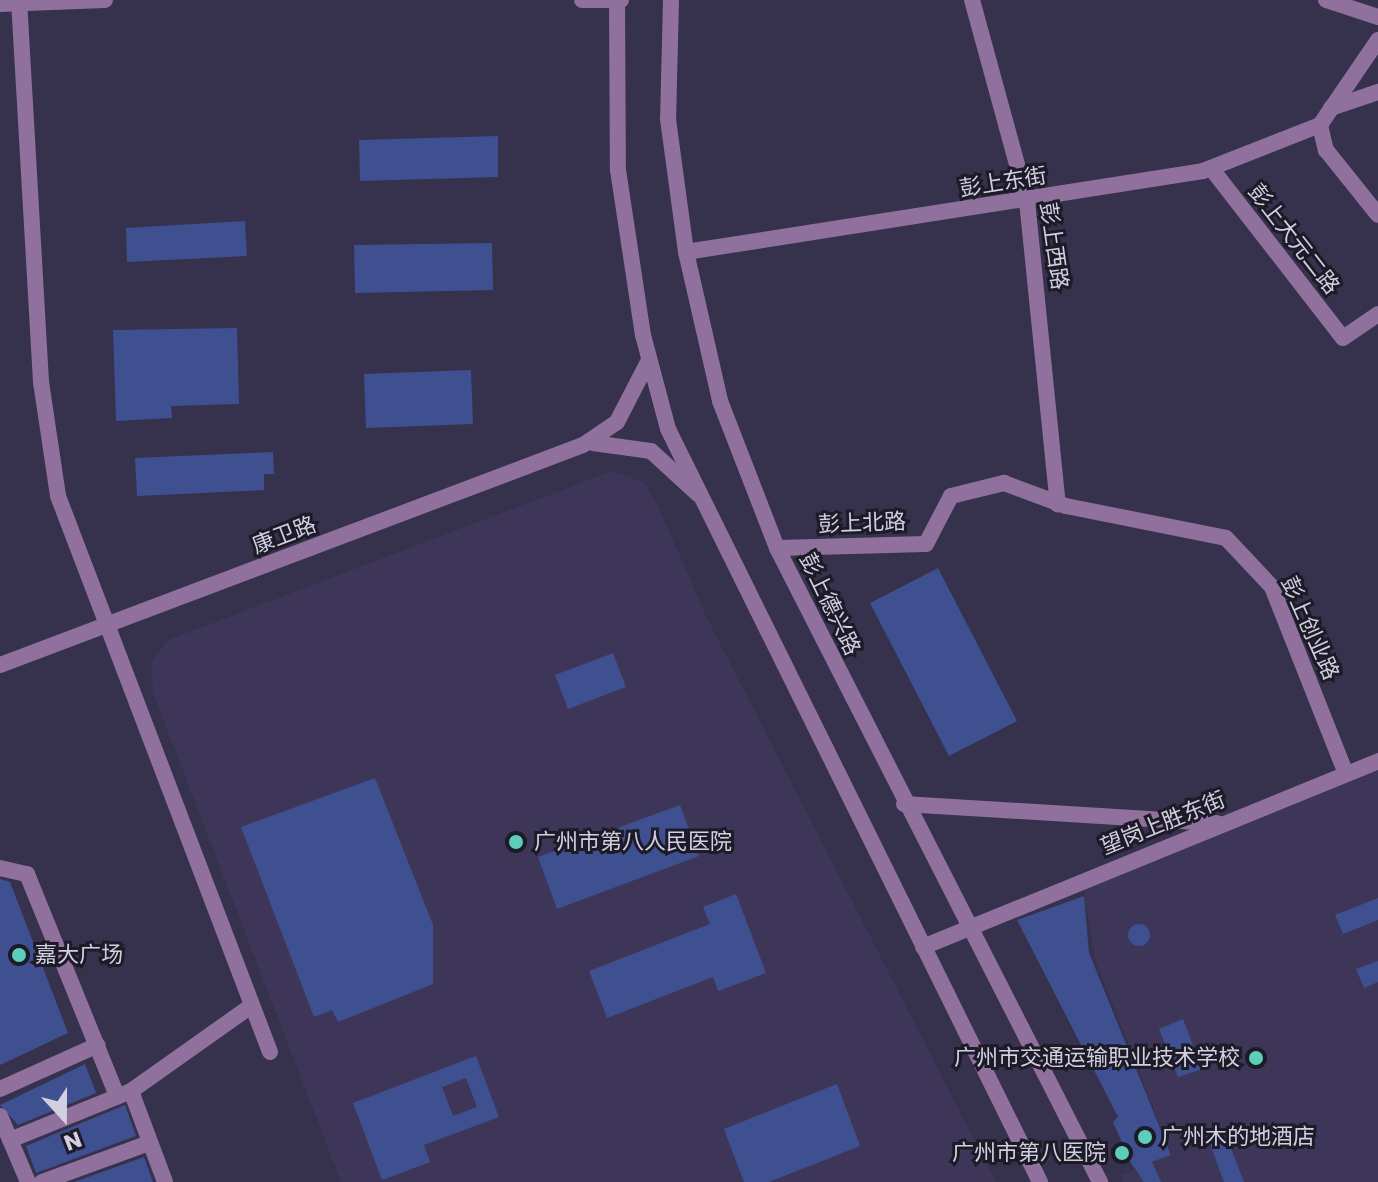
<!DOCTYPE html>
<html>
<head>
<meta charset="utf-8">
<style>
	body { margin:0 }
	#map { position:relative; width:1378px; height:1182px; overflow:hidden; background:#36314c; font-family:Poppins,"Noto Sans SC",sans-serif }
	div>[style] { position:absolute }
	.built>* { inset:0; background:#3d3658 }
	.building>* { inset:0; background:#3f5091 }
	.round { border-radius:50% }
	.minor>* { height:16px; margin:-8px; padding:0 8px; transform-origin:8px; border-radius:8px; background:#90719d }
	.tertiary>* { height:16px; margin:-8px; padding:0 8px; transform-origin:8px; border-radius:8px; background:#90719d }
	.dots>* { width:22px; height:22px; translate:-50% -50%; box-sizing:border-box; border:4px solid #1d1b28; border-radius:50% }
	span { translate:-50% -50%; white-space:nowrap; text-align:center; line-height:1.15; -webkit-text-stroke:6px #1d1b28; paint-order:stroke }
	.street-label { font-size:22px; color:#d1cfe0 }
	.poi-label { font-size:22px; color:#d1cfe0 }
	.left { translate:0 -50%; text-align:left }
	.right { translate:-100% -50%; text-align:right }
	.north { position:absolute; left:24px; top:1078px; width:80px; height:80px; -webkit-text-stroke:6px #1d1b28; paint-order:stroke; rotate:159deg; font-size:22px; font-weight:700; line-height:32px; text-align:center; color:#d1cfe0 }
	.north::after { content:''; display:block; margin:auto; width:28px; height:36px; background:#d1cfe0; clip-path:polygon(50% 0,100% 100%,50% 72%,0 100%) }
</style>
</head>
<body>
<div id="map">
	<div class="built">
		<div style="clip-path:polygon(612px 471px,645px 483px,658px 506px,707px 618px,996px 1182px,341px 1182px,153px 693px,151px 662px,168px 640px)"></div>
		<div style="clip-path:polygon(1378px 769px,1378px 1182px,1123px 1182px,1120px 1175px,1172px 1155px,1095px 960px,1083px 884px)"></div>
	</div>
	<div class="building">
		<div style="clip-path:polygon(498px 136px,498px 177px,360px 181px,359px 140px)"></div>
		<div style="clip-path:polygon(245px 221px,247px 256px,127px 262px,126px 228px)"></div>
		<div style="clip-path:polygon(492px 243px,493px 290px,355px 293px,354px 245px)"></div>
		<div style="clip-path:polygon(237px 328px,239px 404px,171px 406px,172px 418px,116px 421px,113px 330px)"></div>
		<div style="clip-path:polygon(471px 370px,473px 424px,366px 428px,364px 374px)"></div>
		<div style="clip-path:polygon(273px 452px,274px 474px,264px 474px,264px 490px,137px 496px,135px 458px)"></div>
		<div style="clip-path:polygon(938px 568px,1017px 721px,949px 756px,870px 603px)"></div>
		<div style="clip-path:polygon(613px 653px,626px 687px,568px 709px,555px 675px)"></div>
		<div style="clip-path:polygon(375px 778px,433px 925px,433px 984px,338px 1022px,332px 1010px,314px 1017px,241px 827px)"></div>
		<div style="clip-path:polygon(680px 805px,699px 856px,557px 909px,538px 857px)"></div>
		<div style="clip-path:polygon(0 879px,10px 882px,68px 1033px,0 1065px)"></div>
		<div style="clip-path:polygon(736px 894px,766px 973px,718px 991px,713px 977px,607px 1018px,589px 971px,710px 924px,703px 907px)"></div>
		<div style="clip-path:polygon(1084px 896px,1089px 953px,1171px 1155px,1152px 1162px,1161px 1182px,1144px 1182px,1131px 1163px,1113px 1122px,1118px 1117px,1017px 920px)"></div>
		<div style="clip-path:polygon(1378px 898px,1378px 920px,1343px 934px,1335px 915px)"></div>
		<div class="round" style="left:1128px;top:924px;width:22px;height:22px"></div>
		<div style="clip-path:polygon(1378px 961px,1378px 982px,1364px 988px,1356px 969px)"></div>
		<div style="clip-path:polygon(1183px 1019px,1202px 1069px,1178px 1077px,1159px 1029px)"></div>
		<div style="clip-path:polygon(evenodd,476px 1056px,499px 1117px,424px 1145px,430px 1162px,382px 1180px,353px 1103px,476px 1056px,466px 1078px,477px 1107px,453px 1116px,442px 1087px,466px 1078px)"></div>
		<div style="clip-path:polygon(85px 1064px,96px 1093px,18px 1125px,0 1105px)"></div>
		<div style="clip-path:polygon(837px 1084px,860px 1146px,769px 1182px,744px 1182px,724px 1129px)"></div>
		<div style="clip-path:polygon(125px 1105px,136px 1136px,36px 1173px,26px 1146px)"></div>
		<div style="clip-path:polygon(1227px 1138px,1244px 1182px,1224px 1182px,1210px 1144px)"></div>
		<div style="clip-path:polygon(144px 1157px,153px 1182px,74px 1182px)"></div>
	</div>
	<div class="minor">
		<div style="left:19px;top:0;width:383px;rotate:86.7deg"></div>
		<div style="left:41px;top:382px;width:115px;rotate:81.5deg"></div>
		<div style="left:58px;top:496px;width:595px;rotate:69.13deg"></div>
		<div style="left:972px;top:0;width:208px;rotate:74.7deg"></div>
		<div style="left:1027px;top:201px;width:305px;rotate:84.2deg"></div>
		<div style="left:1326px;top:0;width:55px;rotate:18.1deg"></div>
		<div style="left:1331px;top:108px;width:50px;rotate:-18.8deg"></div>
		<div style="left:1320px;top:125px;width:26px;rotate:77deg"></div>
		<div style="left:1326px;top:150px;width:83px;rotate:51.3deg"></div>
		<div style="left:1211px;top:168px;width:215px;rotate:52.2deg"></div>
		<div style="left:1343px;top:338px;width:42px;rotate:-34.4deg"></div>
		<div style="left:686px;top:252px;width:523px;rotate:-8.9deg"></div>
		<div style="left:1203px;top:171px;width:126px;rotate:-21.5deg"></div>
		<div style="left:1320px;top:125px;width:103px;rotate:-55.7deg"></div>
		<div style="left:593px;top:443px;width:59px;rotate:7.9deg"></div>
		<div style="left:651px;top:451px;width:64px;rotate:42.5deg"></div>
		<div style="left:777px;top:548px;width:149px;rotate:-1.5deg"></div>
		<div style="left:926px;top:544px;width:54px;rotate:-62.5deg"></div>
		<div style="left:951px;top:496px;width:55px;rotate:-13.8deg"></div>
		<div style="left:1004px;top:483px;width:66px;rotate:20.4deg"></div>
		<div style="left:1066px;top:506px;width:163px;rotate:11.3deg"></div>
		<div style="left:1226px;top:538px;width:67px;rotate:46.8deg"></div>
		<div style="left:1272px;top:587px;width:201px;rotate:68.4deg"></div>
		<div style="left:0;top:665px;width:623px;rotate:-20.67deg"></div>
		<div style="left:583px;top:445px;width:41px;rotate:-34.1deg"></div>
		<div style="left:617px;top:422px;width:70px;rotate:-62.7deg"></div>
		<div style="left:904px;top:804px;width:314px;rotate:3.5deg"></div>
		<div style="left:0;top:868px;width:28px;rotate:13deg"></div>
		<div style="left:27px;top:874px;width:240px;rotate:67.9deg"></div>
		<div style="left:923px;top:947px;width:492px;rotate:-22.2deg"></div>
		<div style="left:0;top:1089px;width:107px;rotate:-24.2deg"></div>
		<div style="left:131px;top:1091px;width:97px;rotate:69.5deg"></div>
		<div style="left:0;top:1116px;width:72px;rotate:67deg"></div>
		<div style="left:10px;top:1140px;width:131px;rotate:-22deg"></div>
		<div style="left:131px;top:1091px;width:147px;rotate:-35.3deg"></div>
		<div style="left:42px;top:1182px;width:114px;rotate:-20deg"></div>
	</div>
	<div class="tertiary">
		<div style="left:582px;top:0;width:39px"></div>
		<div style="left:617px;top:0;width:170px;rotate:89.7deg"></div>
		<div style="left:618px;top:170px;width:167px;rotate:81.4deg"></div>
		<div style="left:643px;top:335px;width:97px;rotate:75.1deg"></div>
		<div style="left:668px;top:429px;width:840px;rotate:63.71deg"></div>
		<div style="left:671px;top:0;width:119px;rotate:91.4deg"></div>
		<div style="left:668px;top:119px;width:134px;rotate:82.3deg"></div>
		<div style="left:686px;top:252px;width:153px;rotate:77.1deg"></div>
		<div style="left:720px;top:401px;width:158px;rotate:68.8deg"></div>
		<div style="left:777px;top:548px;width:712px;rotate:63deg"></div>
		<div style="left:0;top:4px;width:105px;rotate:-2.2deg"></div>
	</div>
	<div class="dots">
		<div style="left:516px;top:842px;background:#5ccebb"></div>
		<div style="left:19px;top:955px;background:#5ccebb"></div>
		<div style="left:1256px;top:1058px;background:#5ccebb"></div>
		<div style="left:1145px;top:1137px;background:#5ccebb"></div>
		<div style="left:1122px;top:1153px;background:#5ccebb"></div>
	</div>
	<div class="street-label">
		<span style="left:1003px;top:182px;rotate:-9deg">彭上东街</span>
		<span style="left:1294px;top:239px;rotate:52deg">彭上大元二路</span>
		<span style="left:1054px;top:246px;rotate:82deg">彭上西路</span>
		<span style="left:862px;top:523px;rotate:-2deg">彭上北路</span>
		<span style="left:284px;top:535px;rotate:-21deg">康卫路</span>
		<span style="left:830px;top:604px;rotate:64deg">彭上德兴路</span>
		<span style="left:1310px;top:628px;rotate:66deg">彭上创业路</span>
		<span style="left:1163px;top:823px;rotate:-22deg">望岗上胜东街</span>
	</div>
	<div class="poi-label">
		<span class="left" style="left:534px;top:842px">广州市第八人民医院</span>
		<span class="left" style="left:35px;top:955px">嘉大广场</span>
		<span class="right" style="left:1240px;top:1058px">广州市交通运输职业技术学校</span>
		<span class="left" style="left:1161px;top:1137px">广州木的地酒店</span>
		<span class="right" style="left:1106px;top:1153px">广州市第八医院</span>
	</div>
	<div class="north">N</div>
</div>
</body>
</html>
